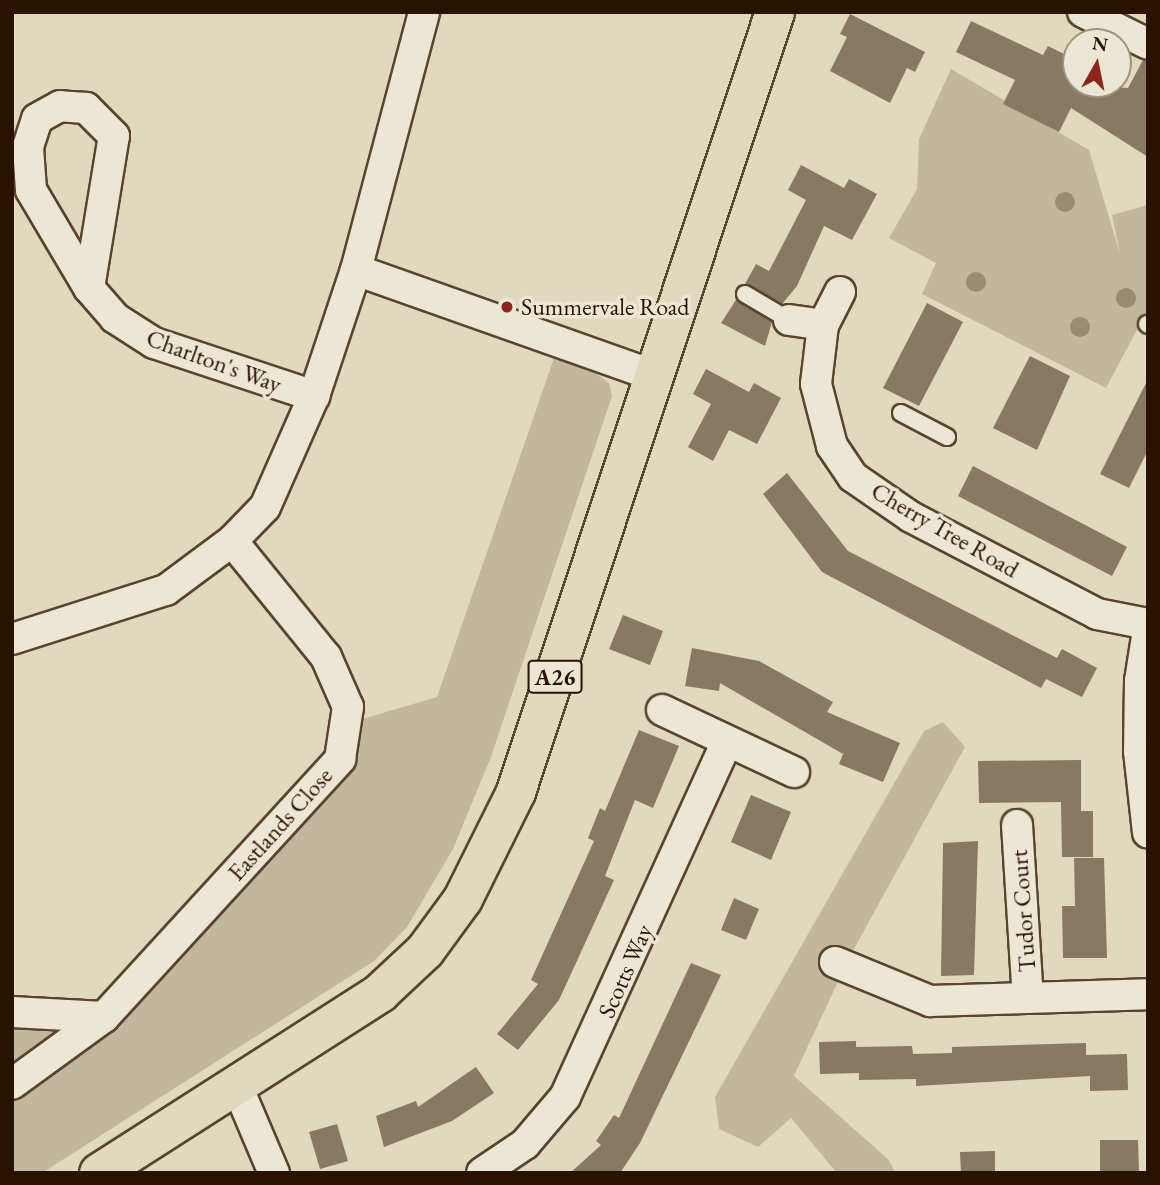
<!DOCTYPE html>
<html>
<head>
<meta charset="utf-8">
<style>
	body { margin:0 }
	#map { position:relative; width:1160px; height:1185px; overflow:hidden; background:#e1d9bd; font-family:"EB Garamond",serif }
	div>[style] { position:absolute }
	.green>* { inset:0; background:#c2b79d }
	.building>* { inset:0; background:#897962 }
	.roads { filter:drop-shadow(2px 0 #58442f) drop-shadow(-2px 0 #58442f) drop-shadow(0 2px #58442f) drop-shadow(0 -2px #58442f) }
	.lane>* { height:16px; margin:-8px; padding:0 8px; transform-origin:8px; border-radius:8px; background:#ece6d4 }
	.street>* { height:30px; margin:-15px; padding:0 15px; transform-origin:15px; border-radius:15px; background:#ece6d4 }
	.highway>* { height:38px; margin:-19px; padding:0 19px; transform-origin:19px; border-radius:19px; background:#e1d9bd }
	.trees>* { width:20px; height:20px; margin:-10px; border-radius:50%; background:#9a8b73 }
	.dots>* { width:19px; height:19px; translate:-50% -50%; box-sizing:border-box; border:4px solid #ece6d4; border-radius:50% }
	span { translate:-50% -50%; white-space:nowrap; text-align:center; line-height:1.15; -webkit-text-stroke:7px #ece6d4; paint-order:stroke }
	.shield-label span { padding:2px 5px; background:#ece6d4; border:2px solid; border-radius:5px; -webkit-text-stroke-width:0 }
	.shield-label { font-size:23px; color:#2a1200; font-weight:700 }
	.poi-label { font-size:24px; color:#2a1200 }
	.left { translate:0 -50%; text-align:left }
	.street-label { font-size:24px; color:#2a1200 }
	.frame { position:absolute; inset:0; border:14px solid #2a1200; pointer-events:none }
	.north { position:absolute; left:1062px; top:28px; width:70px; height:70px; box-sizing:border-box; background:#ece6d4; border:2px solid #9e917f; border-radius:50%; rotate:9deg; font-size:19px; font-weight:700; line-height:28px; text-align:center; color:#2a1200 }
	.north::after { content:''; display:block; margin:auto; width:24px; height:32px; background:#8f2418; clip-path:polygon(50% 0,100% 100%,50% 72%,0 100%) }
</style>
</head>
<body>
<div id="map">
	<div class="green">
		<div style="clip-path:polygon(951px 69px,1089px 150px,1120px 254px,1112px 215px,1148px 205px,1148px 309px,1106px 388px,922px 294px,936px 263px,889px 238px,917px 189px,919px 139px)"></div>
		<div style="clip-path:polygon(554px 358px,589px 369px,609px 383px,612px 396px,491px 757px,453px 849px,407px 927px,374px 961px,42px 1173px,12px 1173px,12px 1016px,99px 1019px,359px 720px,437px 697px)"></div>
		<div style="clip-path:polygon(943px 722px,965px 747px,849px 958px,794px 1076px,889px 1160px,895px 1173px,837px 1173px,791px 1118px,758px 1147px,719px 1129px,715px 1097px,924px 731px)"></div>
	</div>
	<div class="building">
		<div style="clip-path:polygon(850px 14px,925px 52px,915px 72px,907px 68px,890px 103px,830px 71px,847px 37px,840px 34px)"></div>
		<div style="clip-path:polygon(971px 21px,1043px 55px,1048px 46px,1076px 60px,1076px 84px,1128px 88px,1143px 60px,1148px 61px,1148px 157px,1071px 108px,1059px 132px,1003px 104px,1015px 80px,956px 52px)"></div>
		<div style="clip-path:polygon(801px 165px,844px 188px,849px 179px,877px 194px,852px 240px,824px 226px,797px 286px,782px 304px,745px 284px,756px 264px,769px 271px,806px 200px,788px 190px)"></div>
		<div style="clip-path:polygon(736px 300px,772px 322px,765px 346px,721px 323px)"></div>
		<div style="clip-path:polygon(927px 303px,963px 322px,919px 406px,883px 388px)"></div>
		<div style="clip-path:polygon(1030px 356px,1070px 376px,1037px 450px,993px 428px)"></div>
		<div style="clip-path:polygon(706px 369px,749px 392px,754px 383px,781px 398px,757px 444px,729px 430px,713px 461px,688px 447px,711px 404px,693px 394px)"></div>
		<div style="clip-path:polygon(1148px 379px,1148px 450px,1129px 488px,1100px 474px)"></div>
		<div style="clip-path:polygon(973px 466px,1127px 547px,1112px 576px,958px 496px)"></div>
		<div style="clip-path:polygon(787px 473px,848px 551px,1057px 658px,1062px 649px,1097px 668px,1082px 697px,1046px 679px,1041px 688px,822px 572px,763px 494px)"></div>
		<div style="clip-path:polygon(623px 615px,663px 631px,650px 665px,609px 649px)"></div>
		<div style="clip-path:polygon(692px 648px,759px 661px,833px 702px,827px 712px,900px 743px,883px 782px,839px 764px,843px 754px,720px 683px,719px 691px,685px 686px)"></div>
		<div style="clip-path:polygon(639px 730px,679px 746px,653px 808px,635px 800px,605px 876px,614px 880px,559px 1000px,518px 1050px,497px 1034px,538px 984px,531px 980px,594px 841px,588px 838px,600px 808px,605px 811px)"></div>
		<div style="clip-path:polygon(1081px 760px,1081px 811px,1093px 811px,1093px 857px,1062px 857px,1061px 802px,979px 803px,978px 761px)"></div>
		<div style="clip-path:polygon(751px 795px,791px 812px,771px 860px,731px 842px)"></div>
		<div style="clip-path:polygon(978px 841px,974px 975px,941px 976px,943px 843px)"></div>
		<div style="clip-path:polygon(1074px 858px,1104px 858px,1107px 958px,1063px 958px,1062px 906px,1075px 906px)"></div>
		<div style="clip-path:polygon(734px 898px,759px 909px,746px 940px,721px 930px)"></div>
		<div style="clip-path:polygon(691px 963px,721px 975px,640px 1143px,620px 1173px,570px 1173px,601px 1145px,596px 1141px,614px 1115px,619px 1118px)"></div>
		<div style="clip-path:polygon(856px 1041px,856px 1047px,912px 1046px,913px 1054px,952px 1053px,952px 1047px,1086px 1043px,1086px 1055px,1127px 1054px,1128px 1090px,1090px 1091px,1090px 1076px,916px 1086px,916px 1079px,859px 1080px,859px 1073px,820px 1074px,819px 1042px)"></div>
		<div style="clip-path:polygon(476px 1067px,494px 1093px,452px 1121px,384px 1147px,376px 1116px,416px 1101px,418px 1107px)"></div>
		<div style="clip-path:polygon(337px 1124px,348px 1161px,320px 1169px,309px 1132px)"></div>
		<div style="clip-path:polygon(1100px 1140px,1138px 1140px,1139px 1173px,1100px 1173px)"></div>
		<div style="clip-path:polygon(995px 1151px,995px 1173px,961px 1173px,960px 1152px)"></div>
	</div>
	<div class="roads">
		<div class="lane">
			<div style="left:745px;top:294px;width:51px;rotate:30.6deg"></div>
			<div style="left:1147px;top:324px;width:1px;rotate:45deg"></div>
			<div style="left:901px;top:413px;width:52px;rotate:27.6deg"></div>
		</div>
		<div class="street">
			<div style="left:1083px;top:12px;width:72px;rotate:26.2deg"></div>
			<div style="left:356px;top:270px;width:320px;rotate:19.5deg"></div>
			<div style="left:89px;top:288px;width:154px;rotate:-80.7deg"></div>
			<div style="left:114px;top:136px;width:40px;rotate:-135deg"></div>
			<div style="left:86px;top:108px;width:26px;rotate:-176deg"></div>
			<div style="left:60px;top:106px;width:26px;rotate:151deg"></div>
			<div style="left:37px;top:119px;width:29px;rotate:108deg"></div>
			<div style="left:28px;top:147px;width:43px;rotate:86deg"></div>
			<div style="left:31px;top:190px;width:114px;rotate:59.4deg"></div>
			<div style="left:89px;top:288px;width:40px;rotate:49deg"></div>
			<div style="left:115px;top:318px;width:46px;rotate:32.7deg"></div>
			<div style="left:154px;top:343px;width:169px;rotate:18.3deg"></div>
			<div style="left:840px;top:292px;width:37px;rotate:117deg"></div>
			<div style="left:823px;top:325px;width:59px;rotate:96.8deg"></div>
			<div style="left:816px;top:384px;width:64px;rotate:75.5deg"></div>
			<div style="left:832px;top:446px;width:37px;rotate:56deg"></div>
			<div style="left:853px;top:477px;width:70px;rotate:34.6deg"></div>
			<div style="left:911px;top:517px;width:210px;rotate:27.5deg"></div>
			<div style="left:1097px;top:614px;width:52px;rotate:11.1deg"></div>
			<div style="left:789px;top:320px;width:34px;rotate:8deg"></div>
			<div style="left:1148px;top:630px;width:52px;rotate:98.9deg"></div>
			<div style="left:1140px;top:681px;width:70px;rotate:90.8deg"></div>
			<div style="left:1139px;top:751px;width:82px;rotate:83.7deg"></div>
			<div style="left:12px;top:639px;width:162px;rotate:-17.7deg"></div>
			<div style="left:166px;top:590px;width:82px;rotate:-36.6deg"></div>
			<div style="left:232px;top:541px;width:47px;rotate:-45.9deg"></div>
			<div style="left:265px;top:507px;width:121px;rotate:-66.2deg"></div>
			<div style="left:314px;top:396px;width:133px;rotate:-71.6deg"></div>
			<div style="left:356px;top:270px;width:267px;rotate:-75.2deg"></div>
			<div style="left:662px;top:710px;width:146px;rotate:25.2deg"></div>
			<div style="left:1017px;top:825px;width:173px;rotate:86.4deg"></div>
			<div style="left:835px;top:962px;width:103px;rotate:22.3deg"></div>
			<div style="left:930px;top:1001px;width:218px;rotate:-1.8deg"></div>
			<div style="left:12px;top:1012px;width:92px;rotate:3.1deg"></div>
			<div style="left:12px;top:1084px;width:114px;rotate:-36.1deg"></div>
			<div style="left:104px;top:1017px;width:350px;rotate:-47.5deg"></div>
			<div style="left:340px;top:759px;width:53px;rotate:-81.3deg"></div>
			<div style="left:348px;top:707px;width:55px;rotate:-113.7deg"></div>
			<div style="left:326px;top:657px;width:149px;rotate:-129deg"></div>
			<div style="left:237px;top:1086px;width:95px;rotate:67deg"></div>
			<div style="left:482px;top:1173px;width:52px;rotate:-34deg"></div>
			<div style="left:525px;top:1144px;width:62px;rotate:-49.6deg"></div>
			<div style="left:565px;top:1097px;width:391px;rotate:-65.5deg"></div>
		</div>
		<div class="highway">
			<div style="left:99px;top:1173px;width:334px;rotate:-32.6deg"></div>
			<div style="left:380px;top:993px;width:62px;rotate:-43deg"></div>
			<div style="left:425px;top:951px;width:64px;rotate:-53.8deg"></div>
			<div style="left:463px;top:899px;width:119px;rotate:-63.6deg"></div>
			<div style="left:516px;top:792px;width:822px;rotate:-71.63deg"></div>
		</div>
	</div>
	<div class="trees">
		<div style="left:1065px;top:202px"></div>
		<div style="left:976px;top:282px"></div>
		<div style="left:1126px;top:298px"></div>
		<div style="left:1080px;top:327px"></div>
	</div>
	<div class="dots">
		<div style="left:507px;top:307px;background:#8f2418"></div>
	</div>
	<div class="shield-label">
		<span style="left:555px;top:677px">A26</span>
	</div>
	<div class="poi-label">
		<span class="left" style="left:521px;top:307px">Summervale Road</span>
	</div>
	<div class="street-label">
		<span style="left:214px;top:361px;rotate:20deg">Charlton's Way</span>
		<span style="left:945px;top:530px;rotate:30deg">Cherry Tree Road</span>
		<span style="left:280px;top:824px;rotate:-48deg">Eastlands Close</span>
		<span style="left:1023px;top:911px;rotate:-94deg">Tudor Court</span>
		<span style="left:625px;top:971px;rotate:-66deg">Scotts Way</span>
	</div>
	<div class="frame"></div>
	<div class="north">N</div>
</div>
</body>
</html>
